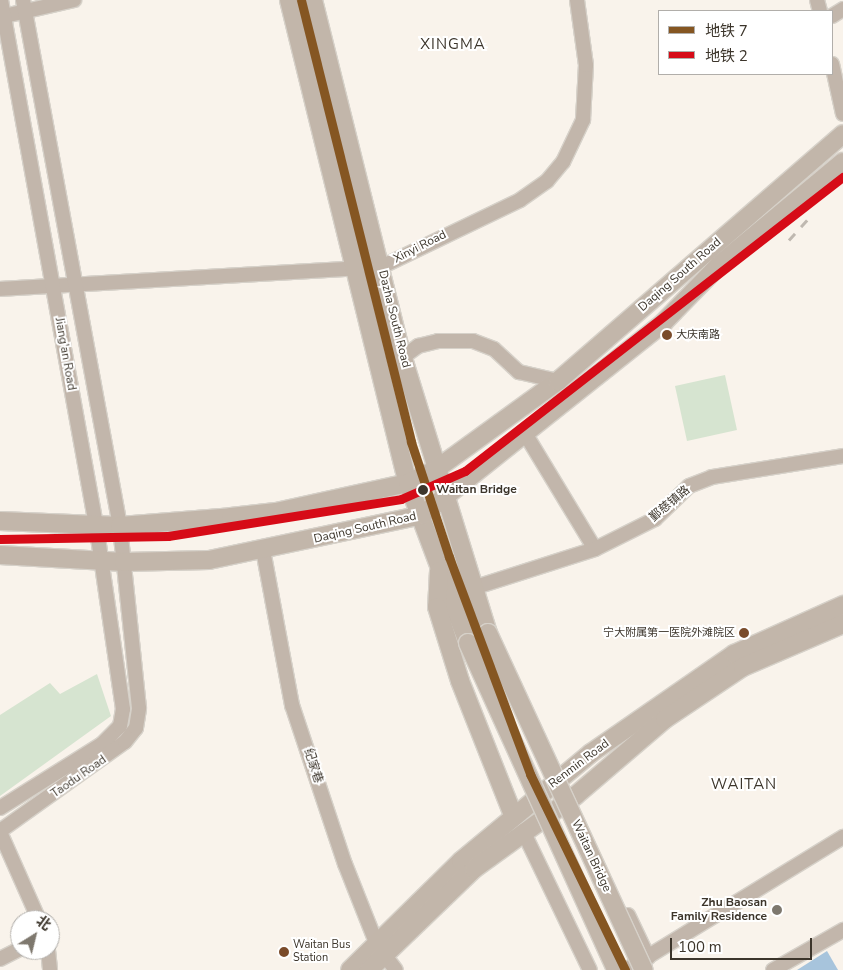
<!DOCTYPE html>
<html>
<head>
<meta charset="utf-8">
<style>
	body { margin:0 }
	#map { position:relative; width:843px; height:970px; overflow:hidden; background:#f9f3eb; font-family:"Nunito Sans","Noto Sans SC",sans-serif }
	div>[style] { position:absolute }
	.green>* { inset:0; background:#d6e4d0 }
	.water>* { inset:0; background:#a7c4dc }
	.roads { filter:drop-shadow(1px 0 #d6d1c9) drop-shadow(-1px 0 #d6d1c9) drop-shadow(0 1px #d6d1c9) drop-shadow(0 -1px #d6d1c9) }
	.minor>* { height:14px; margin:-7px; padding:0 7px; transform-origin:7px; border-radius:7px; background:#c2b6ab }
	.major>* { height:18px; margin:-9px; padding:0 9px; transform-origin:9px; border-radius:9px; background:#c2b6aa }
	.rail>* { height:3px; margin-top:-1.5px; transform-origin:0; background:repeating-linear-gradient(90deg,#bfb8b0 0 9px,transparent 0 18px) }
	.bridges { filter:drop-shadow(1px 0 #d6d1c9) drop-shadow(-1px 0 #d6d1c9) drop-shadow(0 1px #d6d1c9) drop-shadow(0 -1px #d6d1c9) }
	.major-bridge>* { height:18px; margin:-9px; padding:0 9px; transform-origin:9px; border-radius:9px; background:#c2b6aa }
	.metro-1>* { height:9px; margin:-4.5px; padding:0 4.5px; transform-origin:4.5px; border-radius:4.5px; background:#855622 }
	.metro-2>* { height:9px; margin:-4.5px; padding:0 4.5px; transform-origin:4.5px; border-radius:4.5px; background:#d60b17 }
	.dots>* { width:14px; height:14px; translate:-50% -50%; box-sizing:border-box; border:2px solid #fff; border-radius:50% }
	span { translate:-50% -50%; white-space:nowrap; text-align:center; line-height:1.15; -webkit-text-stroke:4px #fff; paint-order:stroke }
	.bus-label { font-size:11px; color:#3c352b }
	.left { translate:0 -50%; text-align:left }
	.right { translate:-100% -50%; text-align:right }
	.street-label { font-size:12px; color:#3c352b }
	.stop-label { font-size:12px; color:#3c352b; font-weight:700 }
	.poi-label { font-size:12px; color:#3c352b; font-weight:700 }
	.quarter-label { font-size:15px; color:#3c352b; letter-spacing:1px }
	.legend { position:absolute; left:658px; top:10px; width:175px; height:65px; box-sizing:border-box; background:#fff; border:1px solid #b1aeaa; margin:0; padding:6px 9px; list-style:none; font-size:15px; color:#3c352b }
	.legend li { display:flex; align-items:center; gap:10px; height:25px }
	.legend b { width:25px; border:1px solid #b1aeaa }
	.north { position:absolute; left:10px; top:910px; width:50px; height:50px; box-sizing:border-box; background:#fff; border:1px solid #b1aeaa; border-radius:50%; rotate:36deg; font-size:14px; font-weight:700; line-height:20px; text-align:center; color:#3c352b }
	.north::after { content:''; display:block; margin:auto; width:18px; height:22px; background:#7e786e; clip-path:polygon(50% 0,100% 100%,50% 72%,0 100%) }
	.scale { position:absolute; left:670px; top:938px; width:142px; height:22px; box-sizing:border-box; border:2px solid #3c352b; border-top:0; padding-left:6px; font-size:15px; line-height:18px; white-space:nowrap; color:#3c352b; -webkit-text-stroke:4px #fff; paint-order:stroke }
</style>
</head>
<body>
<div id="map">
	<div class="green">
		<div style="clip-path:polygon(725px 375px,737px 430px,687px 441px,675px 386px)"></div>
		<div style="clip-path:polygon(97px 674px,111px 716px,0 796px,0 715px,50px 683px,60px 694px)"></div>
	</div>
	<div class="water">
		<div style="clip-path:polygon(827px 951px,838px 970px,797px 970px)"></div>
	</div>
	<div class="roads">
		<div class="minor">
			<div style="left:817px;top:0;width:11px;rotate:75deg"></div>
			<div style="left:832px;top:16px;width:13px;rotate:-32deg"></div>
			<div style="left:0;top:17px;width:76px;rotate:-12.9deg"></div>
			<div style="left:832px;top:64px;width:51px;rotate:77.6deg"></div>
			<div style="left:0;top:289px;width:382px;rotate:-3.3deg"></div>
			<div style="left:381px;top:267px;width:154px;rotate:-25.7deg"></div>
			<div style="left:520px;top:200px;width:33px;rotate:-35deg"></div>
			<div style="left:547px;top:181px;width:25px;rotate:-50deg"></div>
			<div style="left:563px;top:162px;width:47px;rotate:-64.5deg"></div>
			<div style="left:583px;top:120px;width:55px;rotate:-86.9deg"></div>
			<div style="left:586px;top:65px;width:66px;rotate:-97.9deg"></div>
			<div style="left:403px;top:357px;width:19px;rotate:-36deg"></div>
			<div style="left:418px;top:346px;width:21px;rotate:-14deg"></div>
			<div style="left:438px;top:341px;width:35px"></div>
			<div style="left:473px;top:341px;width:22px;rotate:21deg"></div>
			<div style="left:494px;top:349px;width:34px;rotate:43deg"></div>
			<div style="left:519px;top:372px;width:40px;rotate:13deg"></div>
			<div style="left:526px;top:435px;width:133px;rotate:58.8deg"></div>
			<div style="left:263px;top:550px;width:158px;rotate:79.4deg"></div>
			<div style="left:292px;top:705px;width:168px;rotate:71.6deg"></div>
			<div style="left:345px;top:864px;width:87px;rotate:68.4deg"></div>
			<div style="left:377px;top:945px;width:31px;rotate:53deg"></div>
			<div style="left:476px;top:587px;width:125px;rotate:-17.7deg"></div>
			<div style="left:595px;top:549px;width:67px;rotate:-26.6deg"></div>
			<div style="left:655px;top:519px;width:47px;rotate:-44.1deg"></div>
			<div style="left:689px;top:486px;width:25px;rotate:-21deg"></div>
			<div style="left:712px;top:477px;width:133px;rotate:-9.1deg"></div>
			<div style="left:0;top:808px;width:120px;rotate:-32.1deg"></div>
			<div style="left:102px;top:744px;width:25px;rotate:-45deg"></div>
			<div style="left:120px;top:726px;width:17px;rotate:-80deg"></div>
			<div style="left:123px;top:709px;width:186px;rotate:-98.3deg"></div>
			<div style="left:96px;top:525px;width:534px;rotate:-100.26deg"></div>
			<div style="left:0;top:831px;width:153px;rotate:-35.5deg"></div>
			<div style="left:125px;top:742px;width:18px;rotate:-52deg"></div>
			<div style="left:136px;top:728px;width:20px;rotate:-81deg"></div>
			<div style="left:139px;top:708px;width:183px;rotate:-96deg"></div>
			<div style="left:120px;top:526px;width:535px;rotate:-100.45deg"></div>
			<div style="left:523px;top:831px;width:154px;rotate:64.3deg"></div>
			<div style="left:0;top:832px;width:96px;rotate:66.1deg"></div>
			<div style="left:628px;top:915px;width:47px;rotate:64.5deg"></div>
			<div style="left:48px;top:950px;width:20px;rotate:84deg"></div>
			<div style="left:0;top:959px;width:22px;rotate:-27deg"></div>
			<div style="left:626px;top:970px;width:255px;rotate:-31.5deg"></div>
			<div style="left:773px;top:970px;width:81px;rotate:-29.7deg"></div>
		</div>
		<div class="major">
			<div style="left:289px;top:0;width:497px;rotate:76.2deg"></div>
			<div style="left:408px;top:483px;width:171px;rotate:69.4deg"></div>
			<div style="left:313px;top:0;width:363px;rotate:76deg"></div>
			<div style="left:401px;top:352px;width:294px;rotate:72.8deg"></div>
			<div style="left:0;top:521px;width:120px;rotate:2.4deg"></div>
			<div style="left:120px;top:526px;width:111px;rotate:-4.6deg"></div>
			<div style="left:231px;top:517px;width:45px;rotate:-6.3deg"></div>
			<div style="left:276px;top:512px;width:135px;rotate:-12.4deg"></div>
			<div style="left:408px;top:483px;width:30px;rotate:-26deg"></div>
			<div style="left:435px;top:470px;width:152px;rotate:-35.9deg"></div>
			<div style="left:558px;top:381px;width:377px;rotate:-40.9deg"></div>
			<div style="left:0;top:555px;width:124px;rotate:3.2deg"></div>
			<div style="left:124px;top:562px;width:85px;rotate:-1.3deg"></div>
			<div style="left:209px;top:560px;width:218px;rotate:-11.9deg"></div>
			<div style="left:422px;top:515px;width:308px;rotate:-38.5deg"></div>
			<div style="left:663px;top:323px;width:82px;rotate:-46deg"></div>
			<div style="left:720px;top:264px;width:160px;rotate:-39.7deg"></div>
			<div style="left:439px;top:571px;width:36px;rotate:93deg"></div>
			<div style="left:437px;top:607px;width:77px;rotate:72.7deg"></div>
			<div style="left:460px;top:681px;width:144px;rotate:68.4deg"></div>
			<div style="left:350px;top:970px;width:156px;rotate:-44.5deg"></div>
			<div style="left:461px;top:861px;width:169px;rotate:-39.7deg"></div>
			<div style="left:591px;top:753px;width:174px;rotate:-34.7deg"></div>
			<div style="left:734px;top:654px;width:120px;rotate:-24.2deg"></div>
			<div style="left:369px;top:970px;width:146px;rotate:-43.9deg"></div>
			<div style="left:474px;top:869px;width:125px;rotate:-35.9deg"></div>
			<div style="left:575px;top:796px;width:118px;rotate:-40.5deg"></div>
			<div style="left:665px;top:719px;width:94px;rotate:-33.7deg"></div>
			<div style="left:743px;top:667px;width:109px;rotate:-23.3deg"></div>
		</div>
	</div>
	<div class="rail">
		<div style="left:789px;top:240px;width:28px;rotate:-48deg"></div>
	</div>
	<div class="bridges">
		<div class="major-bridge">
			<div style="left:488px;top:633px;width:371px;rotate:65.2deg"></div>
			<div style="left:468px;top:643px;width:359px;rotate:65.6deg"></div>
		</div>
	</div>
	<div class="metro-1">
		<div style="left:301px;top:0;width:455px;rotate:76deg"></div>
		<div style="left:411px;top:442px;width:121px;rotate:71.7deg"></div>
		<div style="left:449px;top:557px;width:232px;rotate:69.5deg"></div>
		<div style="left:530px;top:774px;width:218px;rotate:64.1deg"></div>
	</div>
	<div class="metro-2">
		<div style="left:0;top:539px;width:168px;rotate:-1deg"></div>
		<div style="left:168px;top:536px;width:236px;rotate:-9deg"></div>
		<div style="left:401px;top:499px;width:70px;rotate:-23.6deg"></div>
		<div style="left:465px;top:471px;width:479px;rotate:-37.9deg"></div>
	</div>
	<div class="dots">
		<div style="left:667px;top:335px;background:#7a4b2a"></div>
		<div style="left:423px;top:490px;background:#3c352b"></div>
		<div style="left:744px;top:633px;background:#7a4b2a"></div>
		<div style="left:777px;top:910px;background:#7e786e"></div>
		<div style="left:284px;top:952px;background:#7a4b2a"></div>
	</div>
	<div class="bus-label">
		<span class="left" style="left:676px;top:335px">大庆南路</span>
		<span class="right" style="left:735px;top:633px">宁大附属第一医院外滩院区</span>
		<span class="left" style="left:293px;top:952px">Waitan Bus<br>Station</span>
	</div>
	<div class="street-label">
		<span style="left:420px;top:247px;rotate:-27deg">Xinyi Road</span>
		<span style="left:680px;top:275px;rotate:-41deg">Daqing South Road</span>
		<span style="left:394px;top:319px;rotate:76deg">Dazha South Road</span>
		<span style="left:65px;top:354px;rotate:80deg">Jiang'an Road</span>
		<span style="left:670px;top:504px;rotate:-40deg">鄞慈镇路</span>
		<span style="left:365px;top:528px;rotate:-13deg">Daqing South Road</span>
		<span style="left:579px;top:764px;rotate:-37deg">Renmin Road</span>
		<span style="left:313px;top:766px;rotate:72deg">纪家巷</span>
		<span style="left:79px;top:777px;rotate:-35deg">Taodu Road</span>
		<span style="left:591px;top:856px;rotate:65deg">Waitan Bridge</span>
	</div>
	<div class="stop-label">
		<span class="left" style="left:436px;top:490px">Waitan Bridge</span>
	</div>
	<div class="poi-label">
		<span class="right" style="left:767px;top:910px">Zhu Baosan<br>Family Residence</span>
	</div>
	<div class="quarter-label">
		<span style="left:453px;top:45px">XINGMA</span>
		<span style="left:744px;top:785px">WAITAN</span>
	</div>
	<ul class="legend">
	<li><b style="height:6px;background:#855622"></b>地铁 7</li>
	<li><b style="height:6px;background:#d60b17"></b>地铁 2</li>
	</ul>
	<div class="north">北</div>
	<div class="scale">100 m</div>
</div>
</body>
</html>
